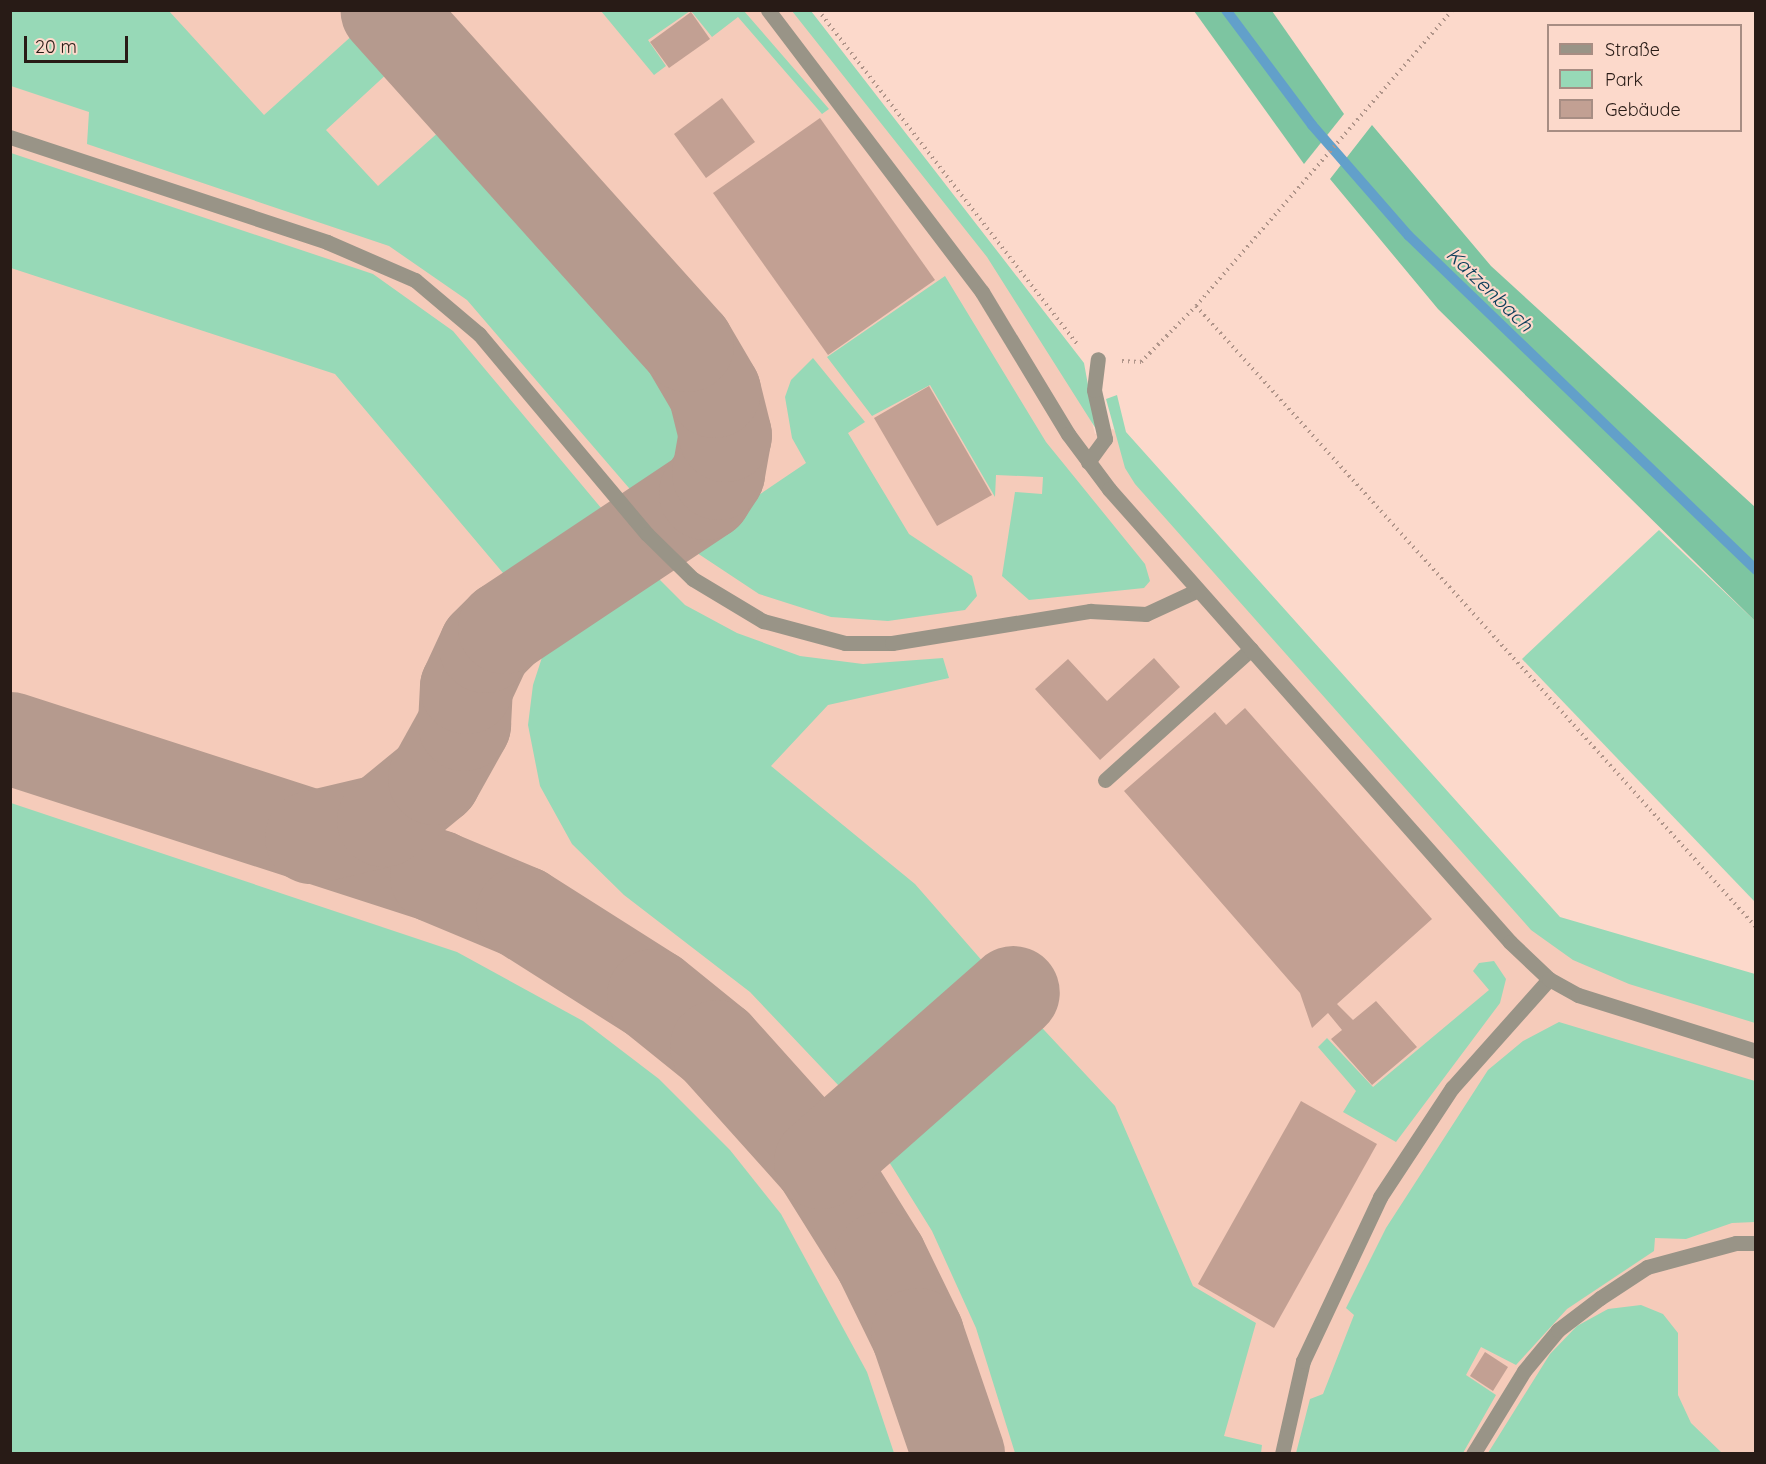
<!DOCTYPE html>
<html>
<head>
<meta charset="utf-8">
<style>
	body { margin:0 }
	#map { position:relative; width:1766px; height:1464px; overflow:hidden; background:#fcd9cb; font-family:Quicksand,sans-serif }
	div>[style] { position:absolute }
	.built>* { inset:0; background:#f5cbba }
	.green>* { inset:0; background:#97d9b7 }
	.forest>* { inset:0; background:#7dc5a1 }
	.stream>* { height:10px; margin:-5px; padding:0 5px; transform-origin:5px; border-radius:5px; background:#62a0ca }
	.taxiway>* { height:93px; margin:-46.5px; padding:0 46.5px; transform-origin:46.5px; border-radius:46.5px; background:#b59a8e }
	.building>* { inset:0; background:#c2a093 }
	.path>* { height:4px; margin-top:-2px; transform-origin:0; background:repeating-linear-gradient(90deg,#b0958a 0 1.5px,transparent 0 6px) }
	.lane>* { height:15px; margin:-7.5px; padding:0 7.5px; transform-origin:7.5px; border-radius:7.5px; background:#999487 }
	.street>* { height:15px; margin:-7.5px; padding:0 7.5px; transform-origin:7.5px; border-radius:7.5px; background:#999487 }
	span { translate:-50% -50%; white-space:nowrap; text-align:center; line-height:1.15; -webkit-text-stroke:4.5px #fcd9cb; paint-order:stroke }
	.water-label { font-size:20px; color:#0a3d5a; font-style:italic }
	.frame { position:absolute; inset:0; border:12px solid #281b16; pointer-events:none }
	.legend { position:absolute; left:1547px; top:24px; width:195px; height:108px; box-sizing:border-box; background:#fcd9cb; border:2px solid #a78d83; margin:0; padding:8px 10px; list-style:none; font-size:18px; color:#281b16 }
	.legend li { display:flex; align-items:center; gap:12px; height:30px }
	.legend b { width:30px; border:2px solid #a78d83 }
	.scale { position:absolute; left:24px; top:36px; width:104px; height:27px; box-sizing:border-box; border:3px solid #281b16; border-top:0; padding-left:8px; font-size:18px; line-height:21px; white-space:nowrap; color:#281b16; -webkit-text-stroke:4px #fcd9cb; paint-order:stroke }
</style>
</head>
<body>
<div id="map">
	<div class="built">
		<div style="clip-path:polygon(11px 11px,800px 11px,1078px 367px,1095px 434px,1113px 429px,1559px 925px,1755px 983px,1755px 1453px,11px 1453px)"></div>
	</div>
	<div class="green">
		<div style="clip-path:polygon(11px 10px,169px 11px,264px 115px,355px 33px,390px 71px,326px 130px,378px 186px,441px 130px,642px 361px,683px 417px,675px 461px,665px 478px,641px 502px,467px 300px,389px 246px,87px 144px,89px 112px,11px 86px)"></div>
		<div style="clip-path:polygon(601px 11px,690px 11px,648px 40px,666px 66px,654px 75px)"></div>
		<div style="clip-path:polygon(691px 11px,744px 11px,829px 109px,822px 114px,738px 17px,712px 37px)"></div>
		<div style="clip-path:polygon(792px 11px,811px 11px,1084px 363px,1096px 429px,987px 257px)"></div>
		<div style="clip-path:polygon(11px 153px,373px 274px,453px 331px,612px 521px,514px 586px,335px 374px,11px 268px)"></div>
		<div style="clip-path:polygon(945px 276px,1046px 442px,1145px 564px,1150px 581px,1144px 588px,1029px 600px,1002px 576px,1015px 492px,1042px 494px,1043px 477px,996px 475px,995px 497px,930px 385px,872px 416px,827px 357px)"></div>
		<div style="clip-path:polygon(813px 358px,865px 422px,848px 433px,909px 534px,972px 576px,977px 596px,965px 610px,888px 621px,831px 617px,759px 594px,685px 545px,806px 463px,792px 438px,785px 397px,791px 380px)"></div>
		<div style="clip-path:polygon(1117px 395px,1126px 432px,1560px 917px,1755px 974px,1755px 1023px,1629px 984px,1573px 960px,1531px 930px,1135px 484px,1125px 468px,1106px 399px)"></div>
		<div style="clip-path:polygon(1659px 530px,1755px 621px,1755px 902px,1522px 659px)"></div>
		<div style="clip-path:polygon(651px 571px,685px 605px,737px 633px,800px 656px,863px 664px,943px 658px,949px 678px,828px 705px,771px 766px,915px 884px,998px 979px,857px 1105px,750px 992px,624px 895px,572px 844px,540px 786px,528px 725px,533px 685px,548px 639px)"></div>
		<div style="clip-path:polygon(11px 803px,457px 952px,583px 1021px,659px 1079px,730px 1150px,781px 1214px,867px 1372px,894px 1453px,11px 1453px)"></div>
		<div style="clip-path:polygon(1494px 961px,1506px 979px,1500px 1003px,1396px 1142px,1343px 1112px,1356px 1091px,1318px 1047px,1327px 1038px,1373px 1087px,1489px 990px,1473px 971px,1479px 963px)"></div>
		<div style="clip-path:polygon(1031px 1016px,1115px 1106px,1193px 1286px,1256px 1323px,1224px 1436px,1262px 1445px,1261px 1453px,1015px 1453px,976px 1328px,932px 1231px,881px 1149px)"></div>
		<div style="clip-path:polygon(1559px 1022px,1755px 1081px,1755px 1222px,1732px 1223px,1686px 1239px,1655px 1238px,1654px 1251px,1567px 1309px,1516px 1365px,1481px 1347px,1466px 1375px,1496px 1395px,1463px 1453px,1296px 1453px,1310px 1399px,1323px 1394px,1354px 1315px,1346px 1308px,1386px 1228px,1488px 1070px,1523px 1041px)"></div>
		<div style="clip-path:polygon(1641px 1305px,1663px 1314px,1678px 1333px,1678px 1395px,1691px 1423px,1722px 1453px,1488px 1453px,1550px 1354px,1577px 1326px,1608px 1309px)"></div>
	</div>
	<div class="forest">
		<div style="clip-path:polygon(1194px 11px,1272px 11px,1344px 114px,1304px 164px)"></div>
		<div style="clip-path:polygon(1372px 125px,1491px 266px,1755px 507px,1755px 621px,1438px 309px,1330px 179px)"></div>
	</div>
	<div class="stream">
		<div style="left:1226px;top:10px;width:144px;rotate:53.2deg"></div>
		<div style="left:1312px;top:125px;width:147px;rotate:48.9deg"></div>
		<div style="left:1409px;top:236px;width:482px;rotate:43.9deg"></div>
	</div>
	<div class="taxiway">
		<div style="left:10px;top:738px;width:448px;rotate:17.9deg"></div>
		<div style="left:436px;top:876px;width:93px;rotate:22.7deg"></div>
		<div style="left:522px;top:912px;width:155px;rotate:32.4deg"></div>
		<div style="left:653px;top:995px;width:81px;rotate:39deg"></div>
		<div style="left:716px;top:1046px;width:156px;rotate:48.1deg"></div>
		<div style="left:820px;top:1162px;width:113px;rotate:58deg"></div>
		<div style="left:880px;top:1258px;width:85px;rotate:64deg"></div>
		<div style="left:917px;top:1334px;width:127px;rotate:71.1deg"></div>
		<div style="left:311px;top:837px;width:74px;rotate:-13.3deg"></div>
		<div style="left:383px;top:820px;width:66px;rotate:-39.5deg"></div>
		<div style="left:434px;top:778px;width:62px;rotate:-60.9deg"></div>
		<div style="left:464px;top:724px;width:37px;rotate:-87deg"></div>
		<div style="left:466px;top:687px;width:45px;rotate:-65.1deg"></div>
		<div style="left:485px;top:646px;width:27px;rotate:-45deg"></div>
		<div style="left:504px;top:627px;width:242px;rotate:-33.7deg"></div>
		<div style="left:705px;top:493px;width:24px;rotate:-57deg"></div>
		<div style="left:718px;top:473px;width:39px;rotate:-80deg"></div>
		<div style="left:725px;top:435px;width:45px;rotate:-104deg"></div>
		<div style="left:714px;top:391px;width:53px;rotate:-120.4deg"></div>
		<div style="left:687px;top:345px;width:450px;rotate:-131.9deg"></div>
		<div style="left:820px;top:1162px;width:257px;rotate:-41.4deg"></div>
	</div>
	<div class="building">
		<div style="clip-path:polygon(691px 12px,710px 39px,669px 68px,650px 42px)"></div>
		<div style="clip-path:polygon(722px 98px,755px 142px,706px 178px,674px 134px)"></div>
		<div style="clip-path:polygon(820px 118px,935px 280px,828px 355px,713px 193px)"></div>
		<div style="clip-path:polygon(929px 386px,992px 495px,937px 526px,874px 418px)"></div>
		<div style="clip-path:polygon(1154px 658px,1180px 687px,1100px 760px,1035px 689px,1068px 659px,1107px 701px)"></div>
		<div style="clip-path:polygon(1245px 708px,1432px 919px,1337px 1004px,1353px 1020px,1376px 1001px,1417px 1047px,1372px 1085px,1331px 1039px,1342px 1030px,1328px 1013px,1312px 1028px,1300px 993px,1124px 791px,1215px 712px,1226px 725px)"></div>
		<div style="clip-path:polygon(1301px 1101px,1377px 1144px,1274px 1328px,1198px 1284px)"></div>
		<div style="clip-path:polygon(1485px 1352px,1508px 1367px,1493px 1391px,1470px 1376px)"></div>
	</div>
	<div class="path">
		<div style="left:818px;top:10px;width:425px;rotate:52.2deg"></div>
		<div style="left:1196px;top:306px;width:836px;rotate:47.96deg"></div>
		<div style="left:1122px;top:361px;width:19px;rotate:3deg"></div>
		<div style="left:1141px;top:362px;width:78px;rotate:-45.5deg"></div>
		<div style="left:1196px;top:306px;width:391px;rotate:-49.1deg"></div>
	</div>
	<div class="lane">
		<div style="left:10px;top:137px;width:334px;rotate:18.3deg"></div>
		<div style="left:327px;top:242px;width:96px;rotate:23.4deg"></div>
		<div style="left:415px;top:280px;width:84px;rotate:40.2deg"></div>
		<div style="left:479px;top:334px;width:261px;rotate:50deg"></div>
		<div style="left:647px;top:534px;width:64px;rotate:44.4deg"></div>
		<div style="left:693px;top:579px;width:82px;rotate:31deg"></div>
		<div style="left:763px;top:621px;width:85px;rotate:15deg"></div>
		<div style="left:845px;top:643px;width:47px"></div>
		<div style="left:892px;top:643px;width:201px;rotate:-9.2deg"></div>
		<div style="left:1090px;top:611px;width:56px;rotate:3.1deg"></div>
		<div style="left:1146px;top:614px;width:57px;rotate:-24.8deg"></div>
		<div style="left:1088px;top:462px;width:29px;rotate:-54deg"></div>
		<div style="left:1105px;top:439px;width:50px;rotate:-102.7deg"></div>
		<div style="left:1094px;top:390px;width:31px;rotate:-83deg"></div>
		<div style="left:1105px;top:780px;width:196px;rotate:-41.9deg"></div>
		<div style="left:1282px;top:1454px;width:95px;rotate:-77.3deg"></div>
		<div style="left:1303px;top:1361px;width:181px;rotate:-64.8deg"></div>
		<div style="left:1380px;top:1197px;width:131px;rotate:-56.6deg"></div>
		<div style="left:1452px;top:1088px;width:146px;rotate:-48.3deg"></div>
		<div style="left:1473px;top:1454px;width:97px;rotate:-58.4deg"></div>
		<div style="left:1524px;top:1371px;width:53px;rotate:-50.3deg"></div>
		<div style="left:1558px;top:1330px;width:53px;rotate:-37.3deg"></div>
		<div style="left:1600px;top:1298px;width:56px;rotate:-33.4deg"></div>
		<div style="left:1647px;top:1267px;width:92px;rotate:-15.1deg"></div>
		<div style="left:1736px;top:1243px;width:20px"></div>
	</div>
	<div class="street">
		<div style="left:768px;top:10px;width:354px;rotate:52.8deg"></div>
		<div style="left:982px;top:292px;width:166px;rotate:58.8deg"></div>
		<div style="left:1068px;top:434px;width:69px;rotate:53.3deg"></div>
		<div style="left:1109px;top:489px;width:605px;rotate:48.48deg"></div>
		<div style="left:1510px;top:942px;width:54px;rotate:43.5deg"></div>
		<div style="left:1549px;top:979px;width:33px;rotate:29deg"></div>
		<div style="left:1578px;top:995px;width:187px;rotate:17.5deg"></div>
	</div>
	<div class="water-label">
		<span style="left:1490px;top:289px;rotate:44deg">Katzenbach</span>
	</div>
	<div class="frame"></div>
	<ul class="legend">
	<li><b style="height:8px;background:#999487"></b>Straße</li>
	<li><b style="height:16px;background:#97d9b7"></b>Park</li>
	<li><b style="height:16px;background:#c2a093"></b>Gebäude</li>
	</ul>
	<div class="scale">20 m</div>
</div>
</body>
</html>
